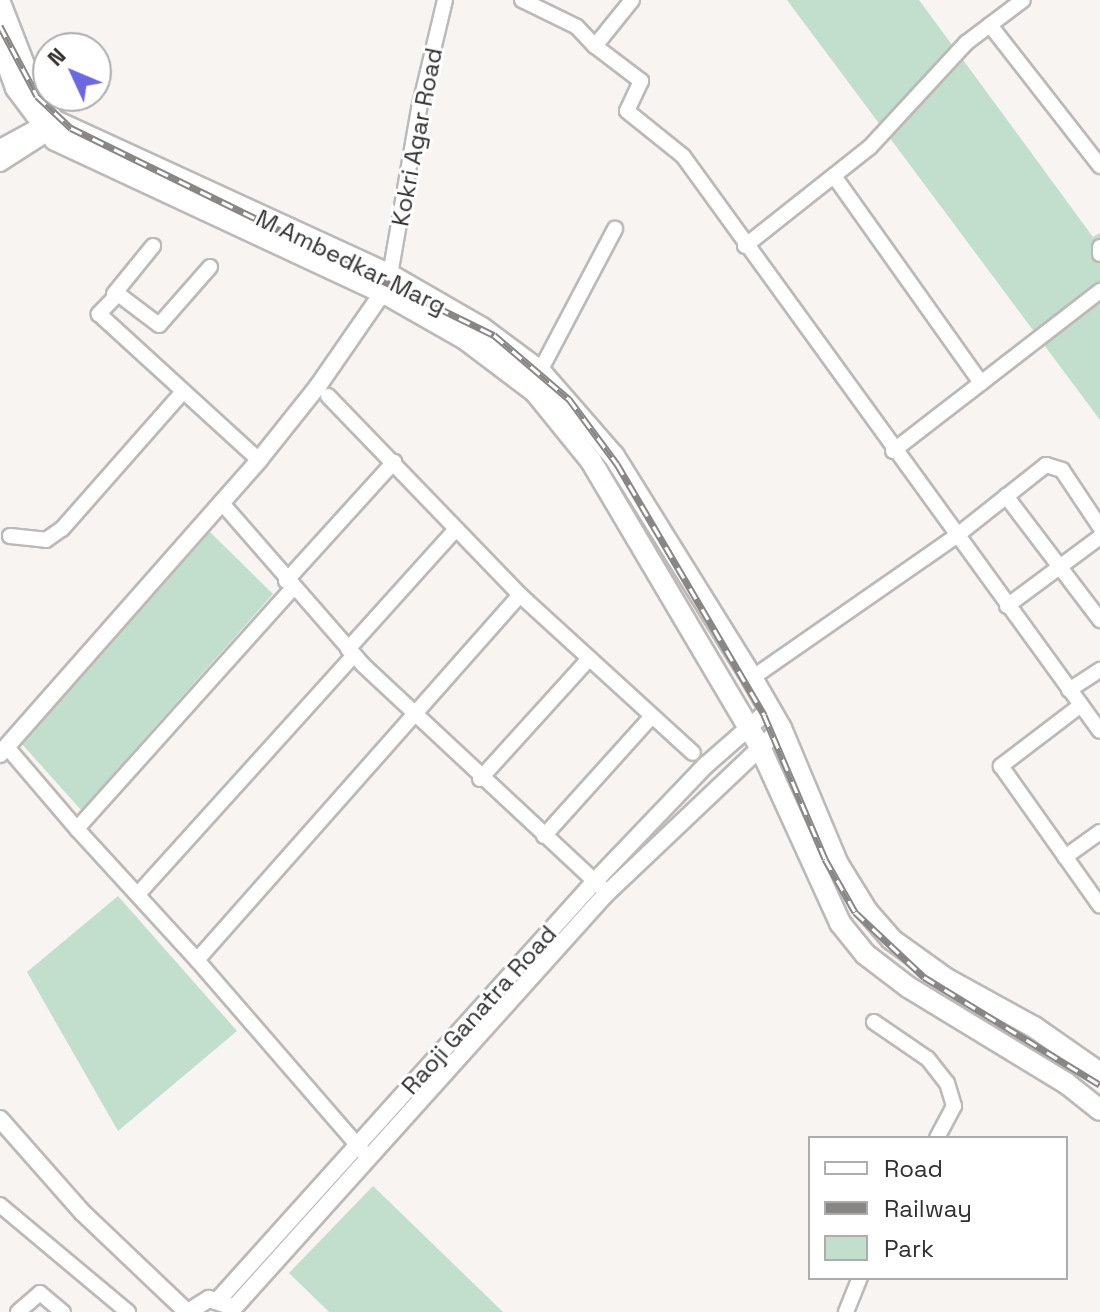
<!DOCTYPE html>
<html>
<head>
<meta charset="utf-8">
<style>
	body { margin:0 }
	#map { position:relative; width:1100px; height:1312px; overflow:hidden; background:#f7f4f2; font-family:"Space Grotesk",sans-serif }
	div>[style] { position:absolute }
	.green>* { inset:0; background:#c1dfcc }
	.roads { filter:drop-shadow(2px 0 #bcb9b7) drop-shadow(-2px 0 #bcb9b7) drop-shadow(0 2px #bcb9b7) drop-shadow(0 -2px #bcb9b7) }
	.minor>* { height:14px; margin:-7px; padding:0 7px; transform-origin:7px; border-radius:7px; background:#fff }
	.tertiary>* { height:16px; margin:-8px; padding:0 8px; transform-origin:8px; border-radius:8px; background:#fff }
	.secondary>* { height:20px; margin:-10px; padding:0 10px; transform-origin:10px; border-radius:10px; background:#fff }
	.rail>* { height:7px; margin-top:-3.5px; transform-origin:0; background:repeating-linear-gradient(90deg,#fff 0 12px,#898785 0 24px); box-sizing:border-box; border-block:2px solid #898785 }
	span { translate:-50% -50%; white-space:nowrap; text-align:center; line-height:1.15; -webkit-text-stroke:6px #fff; paint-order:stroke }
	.street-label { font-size:24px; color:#323130 }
	.legend { position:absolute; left:808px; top:1136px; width:260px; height:144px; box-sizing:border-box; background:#fff; border:2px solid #adadac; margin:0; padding:10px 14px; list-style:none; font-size:24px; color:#323130 }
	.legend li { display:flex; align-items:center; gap:16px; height:40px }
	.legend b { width:40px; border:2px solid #adadac }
	.north { position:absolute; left:32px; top:32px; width:80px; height:80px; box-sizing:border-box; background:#fff; border:2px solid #adadac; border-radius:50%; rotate:314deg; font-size:22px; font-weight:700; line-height:32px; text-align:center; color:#323130 }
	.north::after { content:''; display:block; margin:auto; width:28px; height:36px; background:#6b68e2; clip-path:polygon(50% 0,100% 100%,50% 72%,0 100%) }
</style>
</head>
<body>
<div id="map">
	<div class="green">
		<div style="clip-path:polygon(787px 0,919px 0,1093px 237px,1100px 233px,1100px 420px)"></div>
		<div style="clip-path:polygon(210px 532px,273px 594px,81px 810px,22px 744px)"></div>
		<div style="clip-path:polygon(118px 896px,237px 1031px,118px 1131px,27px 972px)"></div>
		<div style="clip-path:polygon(373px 1186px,503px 1312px,329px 1312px,289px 1273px)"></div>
	</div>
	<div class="roads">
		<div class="minor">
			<div style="left:522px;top:0;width:61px;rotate:26.1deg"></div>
			<div style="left:577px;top:27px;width:26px;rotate:47deg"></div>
			<div style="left:595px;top:46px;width:59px;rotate:-51.2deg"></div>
			<div style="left:990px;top:25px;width:179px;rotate:52deg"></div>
			<div style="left:595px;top:46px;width:58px;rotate:37.3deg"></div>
			<div style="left:641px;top:81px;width:33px;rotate:115deg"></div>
			<div style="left:627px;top:111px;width:72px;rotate:38.8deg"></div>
			<div style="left:683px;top:156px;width:710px;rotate:54.05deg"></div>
			<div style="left:834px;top:176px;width:254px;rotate:54.6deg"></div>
			<div style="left:745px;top:246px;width:159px;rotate:-38.4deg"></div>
			<div style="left:870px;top:147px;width:142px;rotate:-47.3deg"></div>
			<div style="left:966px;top:43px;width:71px;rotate:-37deg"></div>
			<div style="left:1100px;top:247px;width:7px;rotate:90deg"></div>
			<div style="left:210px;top:267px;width:77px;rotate:131.3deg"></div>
			<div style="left:159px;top:325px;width:51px;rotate:-142.9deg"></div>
			<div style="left:118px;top:294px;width:28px;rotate:134deg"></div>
			<div style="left:99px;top:314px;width:217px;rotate:42.4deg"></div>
			<div style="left:390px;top:275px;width:169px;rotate:-80.1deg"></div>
			<div style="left:419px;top:109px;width:112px;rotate:-76.6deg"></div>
			<div style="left:114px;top:294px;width:62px;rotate:-50.9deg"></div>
			<div style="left:540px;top:371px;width:161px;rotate:-62.2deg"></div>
			<div style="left:328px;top:396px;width:277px;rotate:46deg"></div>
			<div style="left:520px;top:595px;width:234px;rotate:42.4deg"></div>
			<div style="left:893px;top:451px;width:262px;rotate:-37.7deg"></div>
			<div style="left:1006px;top:496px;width:156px;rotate:52.8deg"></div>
			<div style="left:221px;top:502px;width:216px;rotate:48.9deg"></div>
			<div style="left:363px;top:665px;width:327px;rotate:43deg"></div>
			<div style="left:10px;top:536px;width:36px;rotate:6deg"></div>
			<div style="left:46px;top:540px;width:19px;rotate:-35deg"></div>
			<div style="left:62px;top:529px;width:181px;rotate:-48.6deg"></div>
			<div style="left:286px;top:581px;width:161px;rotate:-47.8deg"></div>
			<div style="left:292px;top:589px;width:322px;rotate:131.9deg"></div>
			<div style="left:77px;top:829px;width:178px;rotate:47.5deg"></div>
			<div style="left:197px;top:960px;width:487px;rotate:-48.5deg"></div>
			<div style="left:1007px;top:606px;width:116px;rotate:-36.6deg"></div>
			<div style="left:348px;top:649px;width:161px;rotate:-48deg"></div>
			<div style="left:752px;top:678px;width:247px;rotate:-34.8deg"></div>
			<div style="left:955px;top:537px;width:116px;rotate:-38.4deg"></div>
			<div style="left:1046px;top:465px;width:17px;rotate:17deg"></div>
			<div style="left:1062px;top:470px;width:69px;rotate:56.3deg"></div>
			<div style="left:1069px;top:690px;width:37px;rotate:-33deg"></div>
			<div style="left:1081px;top:705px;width:101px;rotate:142.7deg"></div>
			<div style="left:1001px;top:766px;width:171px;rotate:54.7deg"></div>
			<div style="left:7px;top:747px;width:108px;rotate:49.5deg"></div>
			<div style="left:480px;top:779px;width:161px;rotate:-47.8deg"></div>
			<div style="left:544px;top:836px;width:161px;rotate:-48deg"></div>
			<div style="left:1065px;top:857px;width:43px;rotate:-35.5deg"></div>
			<div style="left:139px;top:893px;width:321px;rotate:-47.9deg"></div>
			<div style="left:197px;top:960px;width:255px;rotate:49.1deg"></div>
			<div style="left:874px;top:1022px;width:65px;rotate:34.4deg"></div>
			<div style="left:928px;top:1059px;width:31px;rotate:52deg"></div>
			<div style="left:947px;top:1083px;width:24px;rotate:73deg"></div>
			<div style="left:954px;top:1106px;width:36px;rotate:118deg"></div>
			<div style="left:0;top:1205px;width:167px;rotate:39.9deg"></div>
			<div style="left:18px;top:1312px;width:29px;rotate:-41deg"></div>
			<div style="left:40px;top:1293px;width:30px;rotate:40deg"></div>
			<div style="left:846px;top:1312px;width:37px;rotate:-68deg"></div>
		</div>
		<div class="tertiary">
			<div style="left:0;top:148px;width:55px;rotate:-28.4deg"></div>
			<div style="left:0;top:163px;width:67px;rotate:-32.7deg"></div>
			<div style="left:0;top:754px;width:392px;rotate:-48.6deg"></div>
			<div style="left:259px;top:460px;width:95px;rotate:-51.4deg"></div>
			<div style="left:318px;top:386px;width:123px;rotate:-55.3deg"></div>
			<div style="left:0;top:1119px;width:125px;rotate:48.6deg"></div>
			<div style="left:83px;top:1213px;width:144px;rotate:43.6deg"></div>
			<div style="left:218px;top:1300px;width:564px;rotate:-48.02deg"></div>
			<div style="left:595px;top:881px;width:161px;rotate:-46.3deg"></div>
			<div style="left:706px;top:765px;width:85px;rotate:-41.2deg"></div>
			<div style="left:232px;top:1310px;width:558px;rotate:-48.05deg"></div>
			<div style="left:605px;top:895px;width:243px;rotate:-43.5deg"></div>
			<div style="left:188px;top:1312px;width:25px;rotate:-32deg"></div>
			<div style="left:209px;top:1299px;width:19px;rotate:18deg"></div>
		</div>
		<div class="secondary">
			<div style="left:0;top:3px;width:83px;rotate:68.7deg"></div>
			<div style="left:30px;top:80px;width:46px;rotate:60.1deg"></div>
			<div style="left:53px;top:120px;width:371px;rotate:24.7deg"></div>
			<div style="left:390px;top:275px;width:106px;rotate:29.9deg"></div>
			<div style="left:482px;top:328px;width:72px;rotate:36.6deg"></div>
			<div style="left:540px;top:371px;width:113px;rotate:49deg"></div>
			<div style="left:614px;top:456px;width:261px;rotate:58.1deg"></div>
			<div style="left:752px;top:678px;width:58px;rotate:59.9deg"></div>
			<div style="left:781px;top:728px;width:147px;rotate:67.3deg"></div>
			<div style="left:838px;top:864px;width:55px;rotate:58.3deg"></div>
			<div style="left:867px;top:911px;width:37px;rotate:49deg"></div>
			<div style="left:891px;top:939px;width:67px;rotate:35.8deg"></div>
			<div style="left:945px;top:978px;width:102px;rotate:28.8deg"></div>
			<div style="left:1034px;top:1027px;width:80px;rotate:34.9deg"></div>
			<div style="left:0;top:44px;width:47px;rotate:70deg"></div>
			<div style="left:16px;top:88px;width:65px;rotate:53.1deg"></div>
			<div style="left:55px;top:140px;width:365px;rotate:25deg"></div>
			<div style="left:386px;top:294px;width:91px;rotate:29.7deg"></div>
			<div style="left:465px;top:339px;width:88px;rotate:37.1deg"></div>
			<div style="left:535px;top:392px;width:89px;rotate:50.9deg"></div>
			<div style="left:591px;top:461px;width:330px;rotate:59.4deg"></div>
			<div style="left:759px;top:745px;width:196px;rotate:65.5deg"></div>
			<div style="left:840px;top:923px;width:40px;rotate:51deg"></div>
			<div style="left:865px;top:954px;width:54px;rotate:37.5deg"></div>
			<div style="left:908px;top:987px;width:185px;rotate:31.3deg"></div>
			<div style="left:1066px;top:1083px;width:43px;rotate:38.5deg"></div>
		</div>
	</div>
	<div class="rail">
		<div style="left:0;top:26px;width:79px;rotate:62.1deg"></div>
		<div style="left:37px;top:96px;width:47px;rotate:43.3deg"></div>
		<div style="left:71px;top:128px;width:471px;rotate:26.1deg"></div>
		<div style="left:494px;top:335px;width:99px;rotate:40.5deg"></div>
		<div style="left:569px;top:399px;width:81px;rotate:53.6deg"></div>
		<div style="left:617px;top:464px;width:291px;rotate:59.6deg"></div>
		<div style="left:764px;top:715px;width:156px;rotate:67deg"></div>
		<div style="left:825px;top:859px;width:61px;rotate:60.5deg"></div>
		<div style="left:855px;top:912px;width:95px;rotate:43.3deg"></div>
		<div style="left:924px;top:977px;width:206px;rotate:31.5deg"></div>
	</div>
	<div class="street-label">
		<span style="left:417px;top:137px;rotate:-79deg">Kokri Agar Road</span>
		<span style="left:351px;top:262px;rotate:26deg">M Ambedkar Marg</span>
		<span style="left:479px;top:1010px;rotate:-48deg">Raoji Ganatra Road</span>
	</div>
	<ul class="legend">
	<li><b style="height:10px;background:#fff"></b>Road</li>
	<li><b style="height:10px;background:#898785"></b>Railway</li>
	<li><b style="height:22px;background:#c1dfcc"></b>Park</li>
	</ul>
	<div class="north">N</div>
</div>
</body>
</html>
